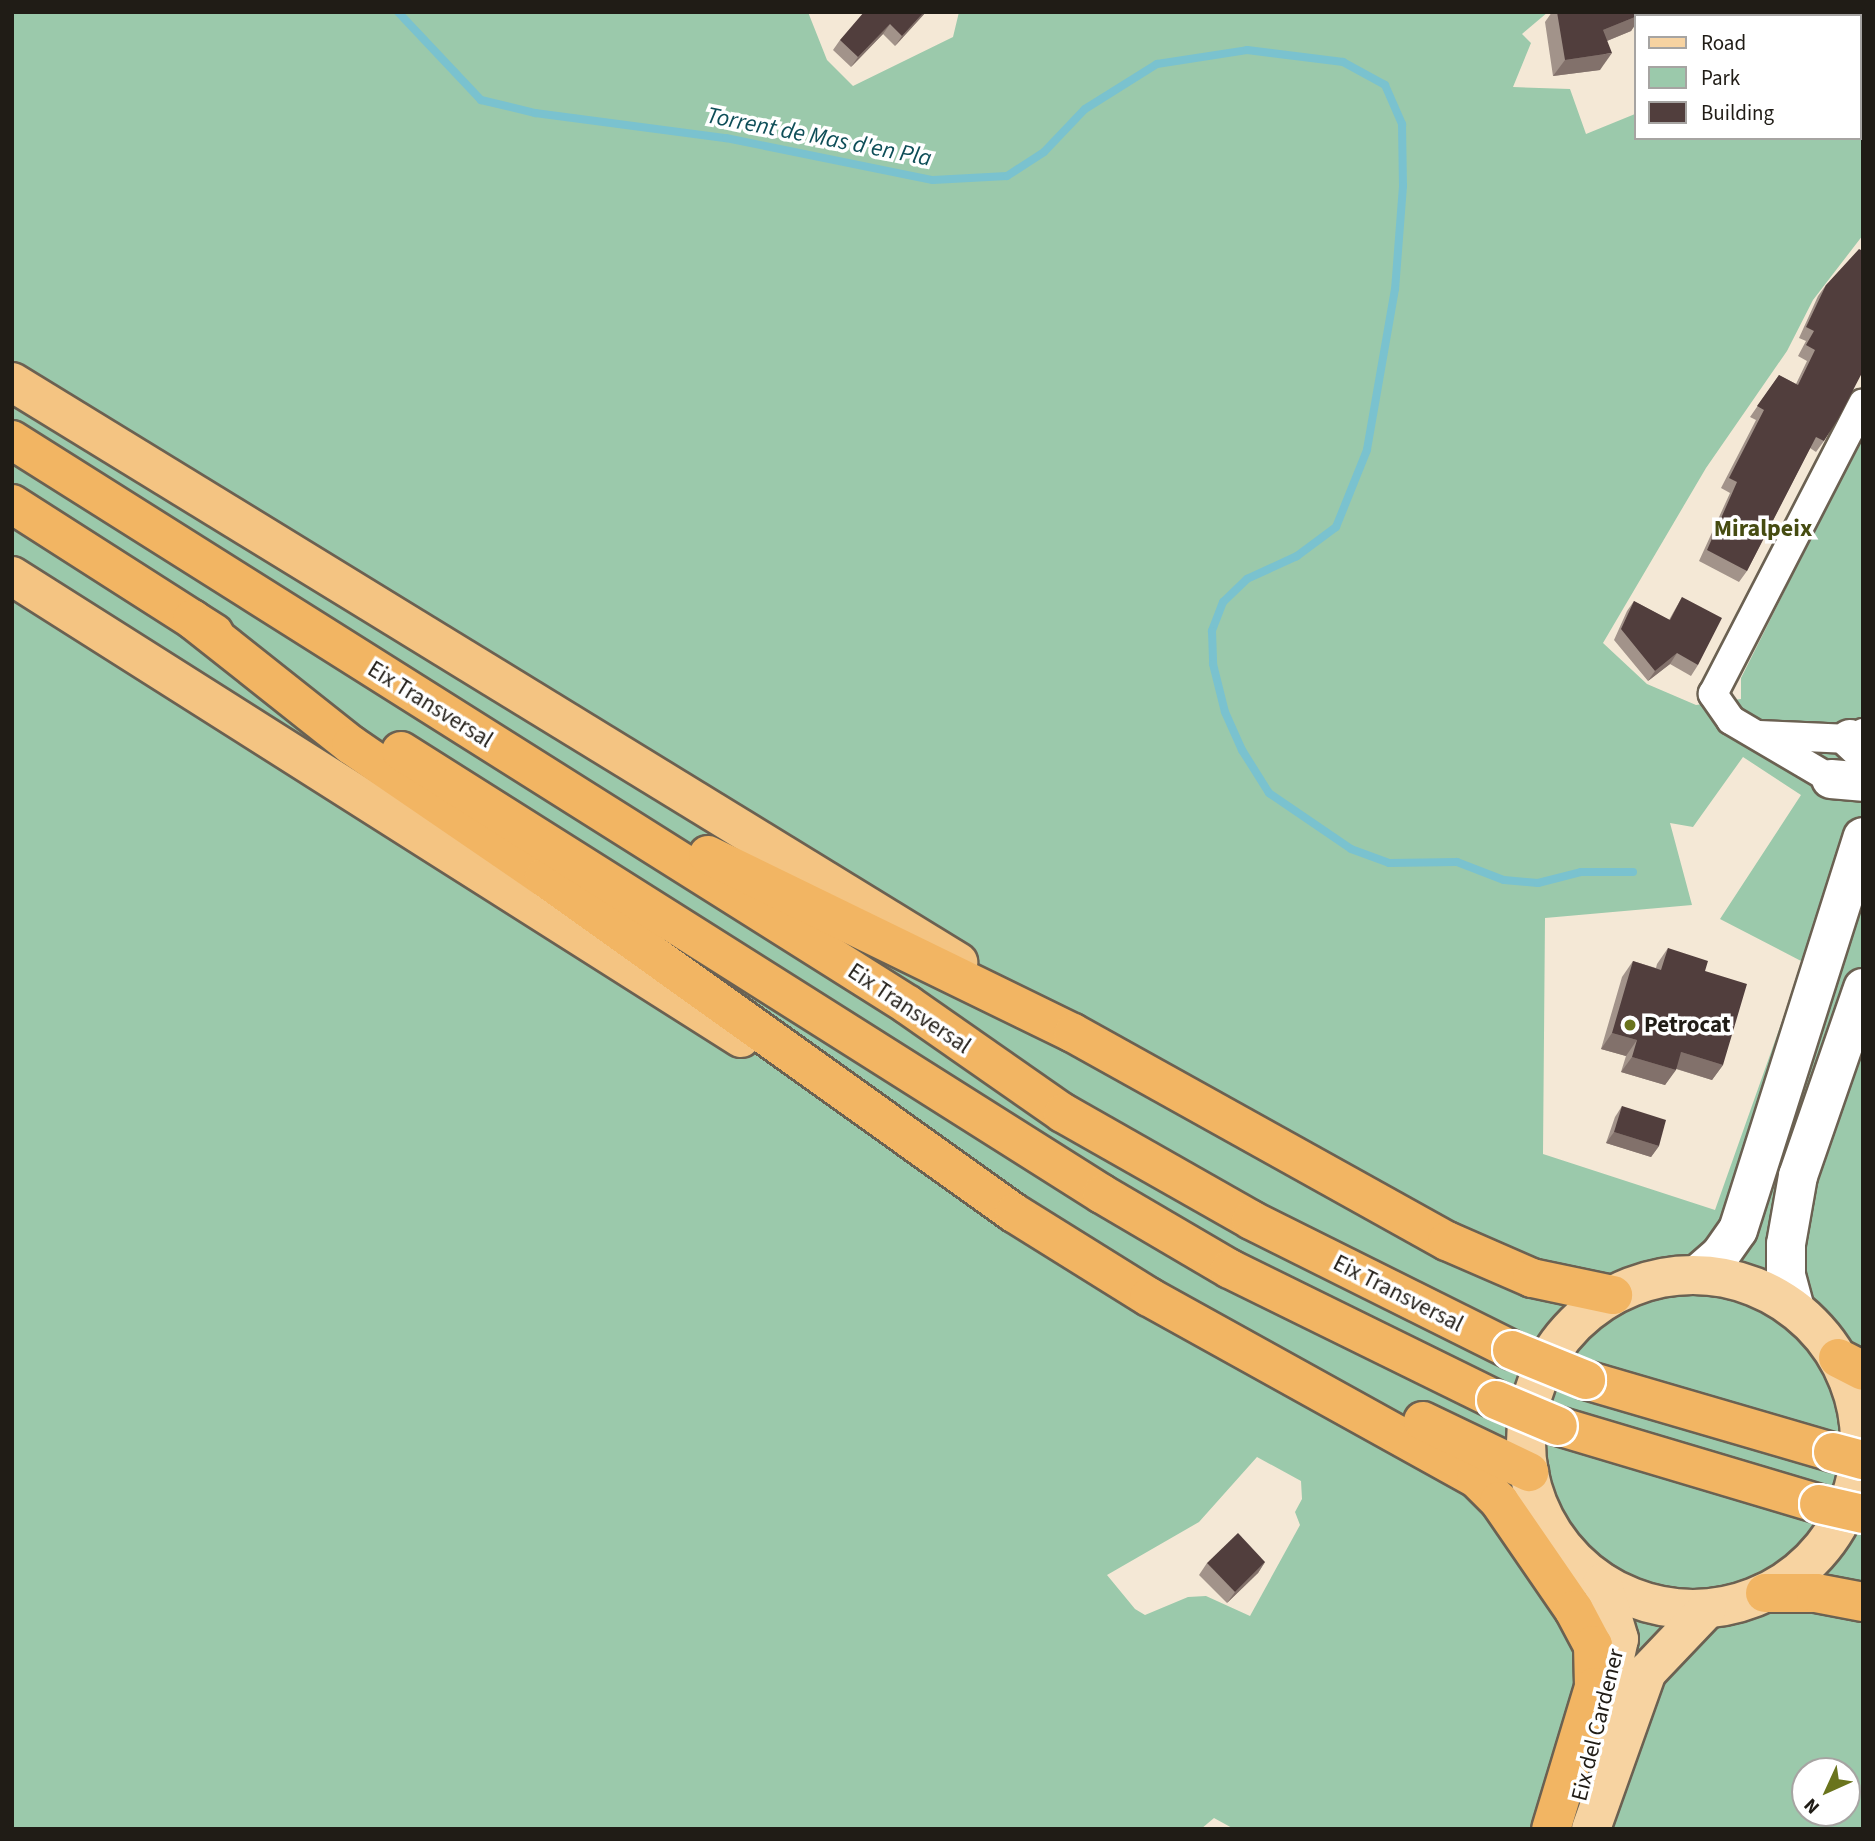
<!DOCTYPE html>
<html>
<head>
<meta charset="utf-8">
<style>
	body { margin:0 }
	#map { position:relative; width:1875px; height:1841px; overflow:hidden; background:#f4e8d6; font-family:"Source Sans 3",sans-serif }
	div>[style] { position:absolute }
	.green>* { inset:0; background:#9bc9ab }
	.stream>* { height:8px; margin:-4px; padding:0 4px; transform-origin:4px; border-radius:4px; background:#7ac2cf }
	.roads { filter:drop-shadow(2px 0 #6b6152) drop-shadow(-2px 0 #6b6152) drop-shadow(0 2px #6b6152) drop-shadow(0 -2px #6b6152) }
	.minor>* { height:28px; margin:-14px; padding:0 14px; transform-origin:14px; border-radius:14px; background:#fff }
	.secondary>* { height:38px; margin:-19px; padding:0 19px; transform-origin:19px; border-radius:19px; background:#fff }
	.primary>* { height:38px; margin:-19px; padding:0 19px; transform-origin:19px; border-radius:19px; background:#f7d3a1 }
	.primary>.ring { margin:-19px; padding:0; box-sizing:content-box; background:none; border:38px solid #f7d3a1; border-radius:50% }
	.trunk>* { height:38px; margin:-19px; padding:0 19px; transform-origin:19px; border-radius:19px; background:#f4c482 }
	.motorway>* { height:38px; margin:-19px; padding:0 19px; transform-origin:19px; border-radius:19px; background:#f2b563 }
	.bridges { filter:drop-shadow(2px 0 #fff) drop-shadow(-2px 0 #fff) drop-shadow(0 2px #fff) drop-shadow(0 -2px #fff) }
	.motorway-bridge>* { height:38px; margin:-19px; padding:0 19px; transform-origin:19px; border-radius:19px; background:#f2b563 }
	.wall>* { inset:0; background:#a2938a }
	.shaded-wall>* { inset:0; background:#82716b }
	.building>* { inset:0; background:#513e3d }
	.dots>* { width:19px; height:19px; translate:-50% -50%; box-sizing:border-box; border:4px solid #fff; border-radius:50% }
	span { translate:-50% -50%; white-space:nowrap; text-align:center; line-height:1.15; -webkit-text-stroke:7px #fff; paint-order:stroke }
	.street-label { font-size:23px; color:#201c16 }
	.poi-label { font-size:23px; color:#201c16; font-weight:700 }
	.left { translate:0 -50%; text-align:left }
	.water-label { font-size:24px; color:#0e4e58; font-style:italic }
	.neighbourhood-label { font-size:24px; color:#464c11; font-weight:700 }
	.frame { position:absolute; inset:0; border:14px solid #201c16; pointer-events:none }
	.legend { position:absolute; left:1634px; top:14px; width:228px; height:126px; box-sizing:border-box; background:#fff; border:2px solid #a6a4a2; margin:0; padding:9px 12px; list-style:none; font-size:21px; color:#201c16 }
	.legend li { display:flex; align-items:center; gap:14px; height:35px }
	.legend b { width:35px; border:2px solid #a6a4a2 }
	.north { position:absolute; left:1791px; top:1757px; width:70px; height:70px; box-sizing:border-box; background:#fff; border:2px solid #a6a4a2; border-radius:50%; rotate:225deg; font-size:19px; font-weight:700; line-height:28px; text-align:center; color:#201c16 }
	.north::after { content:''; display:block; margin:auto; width:24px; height:32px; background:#6a741d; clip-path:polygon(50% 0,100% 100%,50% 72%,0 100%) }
</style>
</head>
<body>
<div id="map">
	<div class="green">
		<div style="clip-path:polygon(evenodd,12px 12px,808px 12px,827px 60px,853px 86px,953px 37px,959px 12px,1548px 12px,1522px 34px,1531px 43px,1513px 87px,1570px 89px,1586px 134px,1635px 114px,1635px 138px,1859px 138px,1859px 16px,1644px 12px,1863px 12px,1863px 235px,1813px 300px,1787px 351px,1706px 468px,1603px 643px,1647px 684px,1696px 705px,1741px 699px,1741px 678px,1863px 435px,1863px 1829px,1234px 1829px,1214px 1818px,1201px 1829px,12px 1829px,12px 12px,1743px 757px,1801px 795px,1720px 919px,1803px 962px,1715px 1210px,1543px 1154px,1545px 918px,1692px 905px,1670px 823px,1693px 827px,1743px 757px,12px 12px,1257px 1457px,1301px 1481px,1302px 1499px,1295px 1512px,1300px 1525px,1250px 1616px,1206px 1596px,1188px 1597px,1145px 1615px,1135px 1609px,1107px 1575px,1199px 1522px,1257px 1457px,12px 12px,1805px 1771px,1847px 1771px,1847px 1813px,1805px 1813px,1805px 1771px)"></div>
	</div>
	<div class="stream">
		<div style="left:398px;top:12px;width:121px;rotate:46.7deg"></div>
		<div style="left:481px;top:100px;width:56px;rotate:13.5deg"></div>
		<div style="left:535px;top:113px;width:193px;rotate:7.5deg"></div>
		<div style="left:726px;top:138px;width:211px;rotate:11.5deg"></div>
		<div style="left:933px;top:180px;width:74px;rotate:-3.1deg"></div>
		<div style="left:1007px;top:176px;width:44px;rotate:-33deg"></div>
		<div style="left:1044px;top:152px;width:59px;rotate:-46.4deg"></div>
		<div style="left:1085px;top:109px;width:85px;rotate:-32deg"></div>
		<div style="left:1157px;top:64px;width:91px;rotate:-8.8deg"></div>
		<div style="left:1247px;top:50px;width:97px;rotate:7.1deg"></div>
		<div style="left:1343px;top:62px;width:48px;rotate:28.7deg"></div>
		<div style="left:1385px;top:85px;width:43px;rotate:66.4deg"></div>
		<div style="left:1402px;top:124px;width:62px;rotate:89.1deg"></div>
		<div style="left:1403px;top:186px;width:103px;rotate:94.4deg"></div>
		<div style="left:1395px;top:289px;width:163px;rotate:99.9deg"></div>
		<div style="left:1367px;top:450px;width:83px;rotate:111.9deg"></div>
		<div style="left:1336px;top:527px;width:49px;rotate:143.4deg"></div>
		<div style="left:1297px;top:556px;width:55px;rotate:155.3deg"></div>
		<div style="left:1247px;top:579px;width:33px;rotate:136deg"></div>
		<div style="left:1223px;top:602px;width:31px;rotate:111deg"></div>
		<div style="left:1212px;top:631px;width:33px;rotate:88deg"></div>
		<div style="left:1213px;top:664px;width:49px;rotate:76deg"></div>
		<div style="left:1225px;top:712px;width:42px;rotate:65.9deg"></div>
		<div style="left:1242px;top:750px;width:51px;rotate:57.9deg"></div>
		<div style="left:1269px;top:793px;width:99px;rotate:34.3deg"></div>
		<div style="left:1351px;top:849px;width:40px;rotate:20.2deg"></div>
		<div style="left:1389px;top:863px;width:68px;rotate:-0.8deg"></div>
		<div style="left:1457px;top:862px;width:50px;rotate:21deg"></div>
		<div style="left:1504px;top:880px;width:34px;rotate:5deg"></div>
		<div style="left:1538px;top:883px;width:44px;rotate:-14.3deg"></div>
		<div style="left:1581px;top:872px;width:52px"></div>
	</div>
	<div class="roads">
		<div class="minor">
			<div style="left:1759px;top:735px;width:91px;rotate:2.5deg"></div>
			<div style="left:1850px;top:739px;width:14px;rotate:-25deg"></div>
			<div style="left:1831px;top:779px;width:116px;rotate:-149.5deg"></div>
			<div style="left:1731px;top:720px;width:32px;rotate:-125deg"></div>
			<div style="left:1713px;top:694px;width:327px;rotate:-62.7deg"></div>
		</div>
		<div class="secondary">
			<div style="left:1850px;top:739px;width:18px;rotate:43deg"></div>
			<div style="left:1831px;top:779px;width:32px;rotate:5deg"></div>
			<div style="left:1697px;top:1275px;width:32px;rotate:-41deg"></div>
			<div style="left:1721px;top:1254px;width:29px;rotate:-55deg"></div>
			<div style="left:1738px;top:1230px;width:412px;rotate:-72.4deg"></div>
			<div style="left:1795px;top:1309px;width:34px;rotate:-105deg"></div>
			<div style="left:1786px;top:1276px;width:32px;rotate:-90deg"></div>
			<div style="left:1786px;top:1244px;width:69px;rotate:-80deg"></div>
			<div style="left:1798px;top:1176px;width:199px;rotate:-70.9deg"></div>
		</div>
		<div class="primary">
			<div class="ring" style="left:1526px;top:1275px;width:296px;height:296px"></div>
			<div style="left:1600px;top:1726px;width:89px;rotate:-77.7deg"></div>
			<div style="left:1619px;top:1639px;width:59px;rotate:-106.6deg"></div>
			<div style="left:1591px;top:1829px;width:167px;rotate:-70.4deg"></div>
			<div style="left:1647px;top:1672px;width:87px;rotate:-46.4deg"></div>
		</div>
		<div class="trunk">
			<div style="left:12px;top:382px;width:1110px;rotate:31.51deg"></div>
			<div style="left:12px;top:576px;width:863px;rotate:32.36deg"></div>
		</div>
		<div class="motorway">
			<div style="left:12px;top:440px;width:1059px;rotate:32.23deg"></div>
			<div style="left:908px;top:1005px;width:189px;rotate:34.9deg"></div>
			<div style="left:1063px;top:1113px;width:216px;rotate:29.6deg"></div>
			<div style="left:1251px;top:1220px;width:292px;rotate:26.5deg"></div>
			<div style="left:12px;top:504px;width:240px;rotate:32.6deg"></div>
			<div style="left:192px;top:619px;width:203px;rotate:38.4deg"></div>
			<div style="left:351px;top:745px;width:234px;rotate:34.4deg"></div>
			<div style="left:544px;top:877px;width:578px;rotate:35.56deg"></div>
			<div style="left:1014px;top:1213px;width:159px;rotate:31.9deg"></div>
			<div style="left:1149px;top:1297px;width:374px;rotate:29deg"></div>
			<div style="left:1476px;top:1478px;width:33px;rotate:45deg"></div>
			<div style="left:1499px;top:1501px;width:132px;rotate:55.5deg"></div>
			<div style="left:1574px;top:1610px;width:40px;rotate:62deg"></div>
			<div style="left:1593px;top:1645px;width:42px;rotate:88.6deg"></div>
			<div style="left:1594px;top:1687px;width:148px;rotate:106.8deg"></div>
			<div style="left:401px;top:751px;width:829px;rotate:32.29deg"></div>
			<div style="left:1102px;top:1194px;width:148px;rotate:30.4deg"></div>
			<div style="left:1230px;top:1269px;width:297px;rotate:26.2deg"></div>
			<div style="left:708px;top:855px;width:406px;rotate:26deg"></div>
			<div style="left:1073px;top:1033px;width:428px;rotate:29.1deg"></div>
			<div style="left:1447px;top:1241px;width:93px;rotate:23.5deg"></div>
			<div style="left:1532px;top:1278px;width:83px;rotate:11.9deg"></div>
			<div style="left:1838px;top:1358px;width:28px;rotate:27deg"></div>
			<div style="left:1586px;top:1380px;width:257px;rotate:16.3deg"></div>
			<div style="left:1423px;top:1421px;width:118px;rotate:25.7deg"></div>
			<div style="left:1558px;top:1426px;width:272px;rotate:16.6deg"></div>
			<div style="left:1765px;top:1593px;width:51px"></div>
			<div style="left:1816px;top:1593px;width:48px;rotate:10.8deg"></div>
		</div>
	</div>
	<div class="bridges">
		<div class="motorway-bridge">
			<div style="left:1512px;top:1350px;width:80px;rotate:22.1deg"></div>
			<div style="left:1496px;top:1400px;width:67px;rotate:22.8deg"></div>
			<div style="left:1833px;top:1452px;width:31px;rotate:15deg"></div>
			<div style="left:1819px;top:1504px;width:45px;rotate:12.8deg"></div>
		</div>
	</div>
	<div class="wall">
		<div style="clip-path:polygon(926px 12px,895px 46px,883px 34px,851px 67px,833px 50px,840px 40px)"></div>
		<div style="clip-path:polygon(1552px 12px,1643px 12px,1642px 16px,1635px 16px,1635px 25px,1631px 31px,1607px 41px,1600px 70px,1553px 76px,1545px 22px)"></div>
		<div style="clip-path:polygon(1826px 285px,1824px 441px,1816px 452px,1810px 448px,1747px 571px,1739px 582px,1699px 561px,1730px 493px,1721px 488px,1756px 420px,1750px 417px,1779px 375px,1796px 384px,1807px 361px,1798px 356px,1806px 341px,1799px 338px,1818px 296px)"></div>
		<div style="clip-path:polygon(1682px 597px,1698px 665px,1691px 676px,1670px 664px,1648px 681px,1614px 640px,1627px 611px,1634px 601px,1669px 620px)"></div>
		<div style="clip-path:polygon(1668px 948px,1705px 971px,1723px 1065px,1712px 1080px,1676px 1069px,1665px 1085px,1621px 1072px,1626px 1056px,1601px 1049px,1622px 977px,1633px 961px,1656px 968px,1657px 964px)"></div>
		<div style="clip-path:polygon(1622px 1106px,1659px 1146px,1651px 1157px,1606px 1143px,1615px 1117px)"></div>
		<div style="clip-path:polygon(1265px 1562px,1258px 1573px,1227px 1603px,1199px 1575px,1207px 1563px)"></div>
	</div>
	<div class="shaded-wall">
		<div style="clip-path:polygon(924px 12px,926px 12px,895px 46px,902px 36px)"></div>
		<div style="clip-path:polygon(1635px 17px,1635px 25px,1631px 31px,1592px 47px,1603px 30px)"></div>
		<div style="clip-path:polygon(890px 24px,883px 34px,851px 67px,858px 57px)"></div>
		<div style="clip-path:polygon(1612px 53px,1600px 70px,1553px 76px,1565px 60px)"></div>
		<div style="clip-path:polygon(1677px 653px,1670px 664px,1648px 681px,1655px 671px)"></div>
		<div style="clip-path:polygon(1612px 1033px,1637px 1040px,1626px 1056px,1601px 1049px)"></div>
		<div style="clip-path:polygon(1681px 1052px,1723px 1065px,1712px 1080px,1671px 1067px)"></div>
		<div style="clip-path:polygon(1632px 1057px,1676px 1070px,1665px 1085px,1621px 1072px)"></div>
		<div style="clip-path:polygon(1614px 1132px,1659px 1146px,1651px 1157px,1606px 1143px)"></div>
		<div style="clip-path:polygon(1265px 1562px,1258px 1573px,1227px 1603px,1235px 1592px)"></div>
	</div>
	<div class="building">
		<div style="clip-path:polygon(864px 12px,924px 12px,902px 36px,890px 24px,858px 57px,840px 40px)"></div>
		<div style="clip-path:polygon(1557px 12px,1643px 12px,1643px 14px,1635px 16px,1635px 17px,1603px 30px,1612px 53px,1565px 60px)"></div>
		<div style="clip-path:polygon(1859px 249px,1863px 251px,1863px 371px,1838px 419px,1824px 441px,1816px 437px,1747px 571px,1707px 550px,1737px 482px,1729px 478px,1764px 410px,1757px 406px,1779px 375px,1798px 385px,1815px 350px,1806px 345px,1814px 331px,1806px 327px,1826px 285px)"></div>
		<div style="clip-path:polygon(1682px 597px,1722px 618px,1698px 665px,1677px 653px,1655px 671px,1621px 629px,1634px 601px,1670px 620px)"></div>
		<div style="clip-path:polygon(1668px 948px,1708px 961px,1705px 971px,1747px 984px,1723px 1065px,1681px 1052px,1676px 1070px,1632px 1057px,1637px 1040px,1612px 1033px,1633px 961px,1661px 970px)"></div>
		<div style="clip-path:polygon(1622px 1106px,1666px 1120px,1659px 1146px,1614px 1132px)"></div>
		<div style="clip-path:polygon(1238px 1533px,1265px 1562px,1235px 1592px,1207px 1563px)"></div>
	</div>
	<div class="dots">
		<div style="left:1630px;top:1025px;background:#6a741d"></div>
	</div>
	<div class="street-label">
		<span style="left:430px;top:705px;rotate:32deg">Eix Transversal</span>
		<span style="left:909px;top:1009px;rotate:34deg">Eix Transversal</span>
		<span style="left:1398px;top:1294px;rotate:27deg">Eix Transversal</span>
		<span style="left:1598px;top:1725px;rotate:-76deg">Eix del Cardener</span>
	</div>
	<div class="poi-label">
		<span class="left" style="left:1644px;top:1025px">Petrocat</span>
	</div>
	<div class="water-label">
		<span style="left:819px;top:137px;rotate:11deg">Torrent de Mas d'en Pla</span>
	</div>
	<div class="neighbourhood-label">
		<span style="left:1763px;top:529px">Miralpeix</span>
	</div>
	<div class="frame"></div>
	<ul class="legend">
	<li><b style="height:9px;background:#f7d3a1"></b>Road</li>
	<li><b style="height:19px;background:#9bc9ab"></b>Park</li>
	<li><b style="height:19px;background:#513e3d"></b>Building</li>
	</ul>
	<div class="north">N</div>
</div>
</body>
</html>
